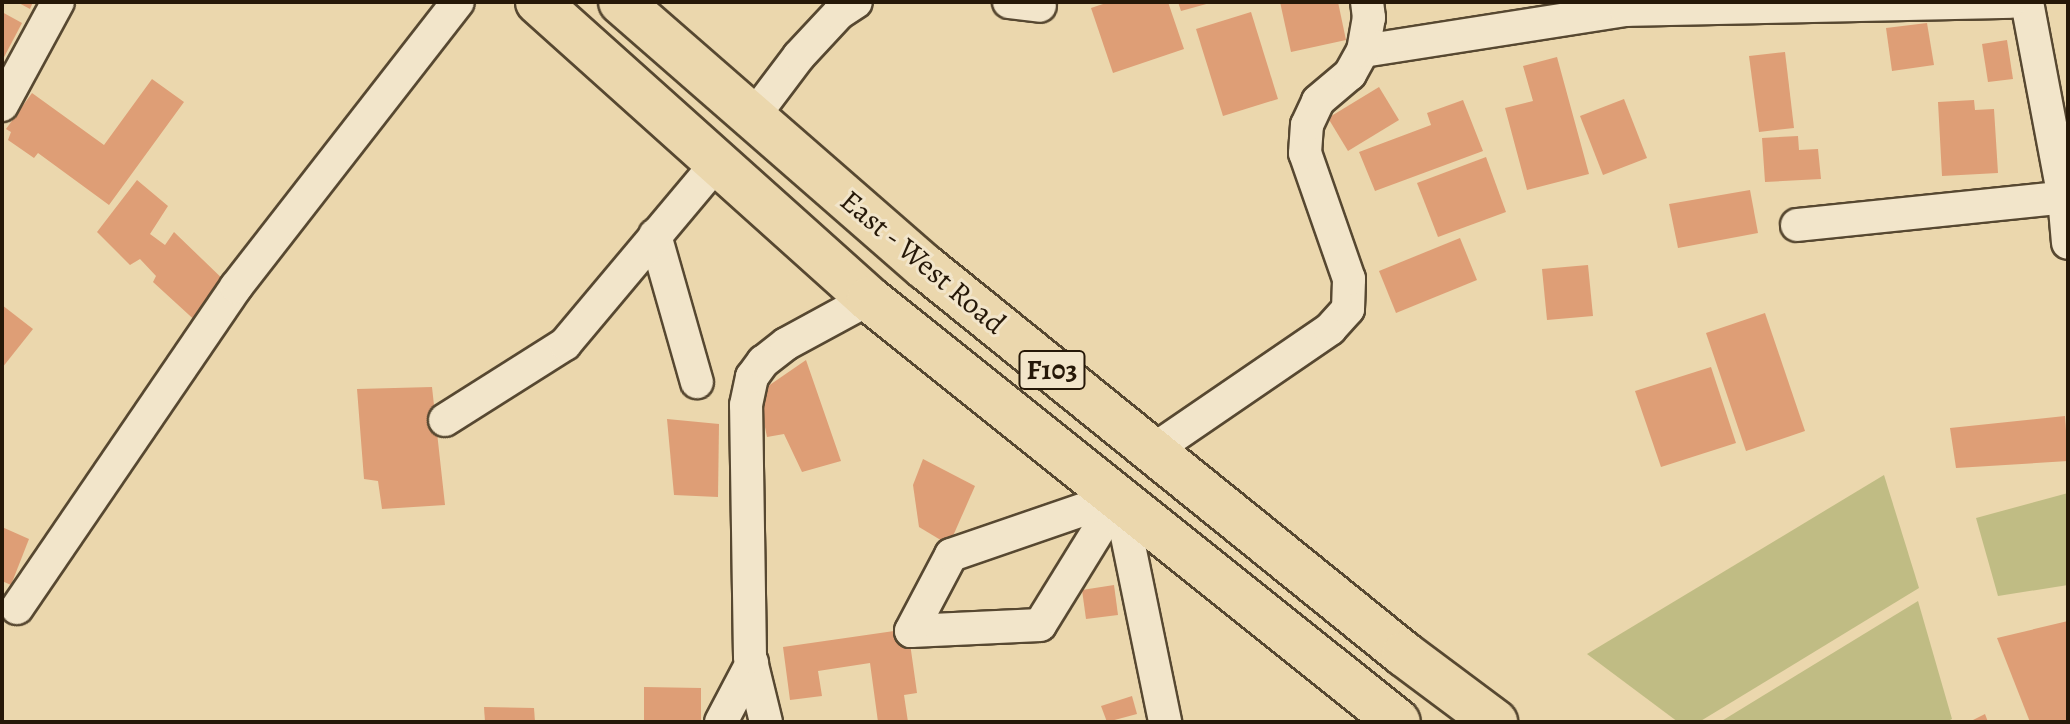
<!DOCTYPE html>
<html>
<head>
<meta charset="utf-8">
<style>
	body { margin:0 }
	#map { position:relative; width:2070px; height:724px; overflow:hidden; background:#ebd7ad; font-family:Alegreya,serif }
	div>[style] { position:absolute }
	.green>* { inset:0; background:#c0bc84 }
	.building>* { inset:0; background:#de9e76 }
	.roads { filter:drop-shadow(2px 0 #574831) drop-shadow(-2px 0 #574831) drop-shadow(0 2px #574831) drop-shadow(0 -2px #574831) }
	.minor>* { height:32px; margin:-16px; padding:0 16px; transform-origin:16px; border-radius:16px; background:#f2e5ca }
	.primary>* { height:44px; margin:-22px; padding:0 22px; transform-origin:22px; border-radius:22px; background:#ebd7ad }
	span { translate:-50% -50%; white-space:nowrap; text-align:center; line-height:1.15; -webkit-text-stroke:6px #f2e5ca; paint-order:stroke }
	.shield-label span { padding:2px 6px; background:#f2e5ca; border:2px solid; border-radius:6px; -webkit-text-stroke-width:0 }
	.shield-label { font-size:28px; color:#261808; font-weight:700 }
	.street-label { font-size:30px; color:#261808 }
	.frame { position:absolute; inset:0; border:4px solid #261808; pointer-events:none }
</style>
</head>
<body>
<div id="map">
	<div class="green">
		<div style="clip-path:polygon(1884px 475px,1919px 588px,1699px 722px,1678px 722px,1587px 654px)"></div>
		<div style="clip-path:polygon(2068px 493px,2068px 585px,1998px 596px,1976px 518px)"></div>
		<div style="clip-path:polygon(1918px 601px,1952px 719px,1946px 722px,1720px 722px)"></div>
	</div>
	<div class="building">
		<div style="clip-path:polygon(17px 2px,33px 2px,30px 9px)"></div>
		<div style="clip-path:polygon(1109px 2px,1168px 2px,1184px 49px,1113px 73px,1091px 8px)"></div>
		<div style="clip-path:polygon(1178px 2px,1210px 2px,1210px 3px,1181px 11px)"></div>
		<div style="clip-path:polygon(1280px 2px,1338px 2px,1346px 40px,1291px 52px)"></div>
		<div style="clip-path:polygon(2px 12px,22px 23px,2px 61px)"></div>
		<div style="clip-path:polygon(1251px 12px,1278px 99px,1223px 116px,1196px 29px)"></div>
		<div style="clip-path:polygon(1927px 23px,1934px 65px,1892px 71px,1886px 28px)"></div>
		<div style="clip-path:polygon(2007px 40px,2013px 79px,1988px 82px,1982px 44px)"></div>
		<div style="clip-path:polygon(1785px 52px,1794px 128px,1759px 132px,1749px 56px)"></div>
		<div style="clip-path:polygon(1557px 57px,1589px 174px,1527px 190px,1505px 108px,1533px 101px,1523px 66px)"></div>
		<div style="clip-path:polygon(152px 79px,184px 102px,109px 205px,38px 153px,34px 158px,8px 140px,11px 132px,6px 129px,32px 93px,104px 145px)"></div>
		<div style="clip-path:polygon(1379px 87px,1399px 120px,1348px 151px,1328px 118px)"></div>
		<div style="clip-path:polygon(1624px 99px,1647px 158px,1603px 175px,1580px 116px)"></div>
		<div style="clip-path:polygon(1463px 100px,1483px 151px,1375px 191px,1359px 152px,1431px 125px,1427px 113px)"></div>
		<div style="clip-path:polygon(1974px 100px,1975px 110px,1994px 109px,1998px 173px,1942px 176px,1938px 102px)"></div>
		<div style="clip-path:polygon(1798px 136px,1799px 150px,1818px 149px,1821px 179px,1765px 182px,1762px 138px)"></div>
		<div style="clip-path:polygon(1486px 157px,1506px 212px,1438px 237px,1417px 183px)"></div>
		<div style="clip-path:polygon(137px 180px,168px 206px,150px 234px,165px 245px,174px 232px,230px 286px,200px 325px,153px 282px,156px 276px,140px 259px,130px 265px,97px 232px)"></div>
		<div style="clip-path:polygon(1750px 190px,1758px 233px,1678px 248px,1669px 204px)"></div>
		<div style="clip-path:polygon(1460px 238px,1477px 280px,1396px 313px,1379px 271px)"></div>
		<div style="clip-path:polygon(1588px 265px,1593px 316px,1547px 320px,1542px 269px)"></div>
		<div style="clip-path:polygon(2px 305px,33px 329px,2px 368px)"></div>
		<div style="clip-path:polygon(1765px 313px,1805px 431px,1746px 451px,1706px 333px)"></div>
		<div style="clip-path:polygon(806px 360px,841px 461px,802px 472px,784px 434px,767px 437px,758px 393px)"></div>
		<div style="clip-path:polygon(1711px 367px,1736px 443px,1661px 467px,1635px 391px)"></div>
		<div style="clip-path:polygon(432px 387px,445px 505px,382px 509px,378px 481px,364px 479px,357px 389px)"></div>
		<div style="clip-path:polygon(2065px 416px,2068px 461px,1956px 468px,1950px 428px)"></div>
		<div style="clip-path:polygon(667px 419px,719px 424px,718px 497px,674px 495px)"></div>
		<div style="clip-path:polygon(923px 459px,975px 486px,949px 545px,919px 527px,913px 485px)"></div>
		<div style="clip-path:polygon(2px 527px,29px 539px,11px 585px,2px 581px)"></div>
		<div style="clip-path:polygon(1114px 585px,1118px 615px,1086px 619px,1082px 590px)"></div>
		<div style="clip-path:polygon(2068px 621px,2068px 722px,2030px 722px,1997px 638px)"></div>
		<div style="clip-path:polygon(908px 629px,917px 693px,904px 695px,908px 722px,878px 722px,870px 663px,818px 671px,822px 696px,790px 700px,783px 647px)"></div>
		<div style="clip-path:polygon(644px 687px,701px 688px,701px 722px,644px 722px)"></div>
		<div style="clip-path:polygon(1132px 696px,1137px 714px,1107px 722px,1101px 706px)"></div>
		<div style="clip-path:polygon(484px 707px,534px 708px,535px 722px,485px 722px)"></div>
		<div style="clip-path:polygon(1985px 714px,1988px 722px,1969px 722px)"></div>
	</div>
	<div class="roads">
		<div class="minor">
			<div style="left:1009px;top:2px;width:31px;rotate:7deg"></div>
			<div style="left:2027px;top:2px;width:198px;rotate:79.3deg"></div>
			<div style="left:2064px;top:197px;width:46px;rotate:85deg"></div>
			<div style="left:1363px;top:51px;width:266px;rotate:-8.9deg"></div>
			<div style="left:1626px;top:10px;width:384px;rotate:-1.2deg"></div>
			<div style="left:2px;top:105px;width:117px;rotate:-61.5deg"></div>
			<div style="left:753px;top:117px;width:76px;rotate:-53deg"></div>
			<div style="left:799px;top:56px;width:59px;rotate:-47.1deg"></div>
			<div style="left:839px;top:13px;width:20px;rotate:-33deg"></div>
			<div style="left:1797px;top:225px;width:272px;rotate:-5.9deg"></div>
			<div style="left:655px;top:235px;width:153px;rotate:74.1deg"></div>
			<div style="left:445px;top:420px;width:142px;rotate:-32.3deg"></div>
			<div style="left:565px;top:344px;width:235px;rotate:-50deg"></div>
			<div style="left:1152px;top:451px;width:216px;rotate:-34.4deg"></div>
			<div style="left:1330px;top:329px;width:27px;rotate:-48deg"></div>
			<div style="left:1348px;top:309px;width:30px;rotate:-88deg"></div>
			<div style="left:1349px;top:279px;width:133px;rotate:-109.2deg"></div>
			<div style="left:1305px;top:153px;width:28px;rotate:-86deg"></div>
			<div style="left:1307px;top:125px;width:26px;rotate:-65deg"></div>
			<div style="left:1318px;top:101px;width:42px;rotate:-40.2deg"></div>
			<div style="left:1350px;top:74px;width:26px;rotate:-61deg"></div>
			<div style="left:1363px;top:51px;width:34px;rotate:-80deg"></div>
			<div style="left:1369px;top:18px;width:16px;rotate:-97deg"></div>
			<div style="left:1119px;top:497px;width:150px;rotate:121.7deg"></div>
			<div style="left:1040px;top:625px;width:129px;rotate:177.3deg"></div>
			<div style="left:911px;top:631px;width:86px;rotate:-62.2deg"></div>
			<div style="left:951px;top:555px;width:178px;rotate:-19deg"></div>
			<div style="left:1119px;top:497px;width:230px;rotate:78.4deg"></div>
			<div style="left:17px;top:608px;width:389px;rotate:-55.7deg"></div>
			<div style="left:236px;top:287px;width:361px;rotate:-52.1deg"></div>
			<div style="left:721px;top:722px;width:67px;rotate:-62.3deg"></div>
			<div style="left:766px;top:722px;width:67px;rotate:-103.8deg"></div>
			<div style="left:750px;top:657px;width:252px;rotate:-90.9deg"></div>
			<div style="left:746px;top:405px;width:29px;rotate:-78deg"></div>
			<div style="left:752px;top:377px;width:19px;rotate:-54deg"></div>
			<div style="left:763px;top:362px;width:29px;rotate:-38deg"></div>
			<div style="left:786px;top:344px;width:94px;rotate:-28.5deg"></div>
		</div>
		<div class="primary">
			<div style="left:538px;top:2px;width:445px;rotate:41.9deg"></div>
			<div style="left:869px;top:299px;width:677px;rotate:38.65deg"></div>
			<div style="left:621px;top:2px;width:403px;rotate:41.1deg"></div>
			<div style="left:925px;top:267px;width:616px;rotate:38.94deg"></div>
			<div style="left:1404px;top:654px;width:114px;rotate:36.8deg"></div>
		</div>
	</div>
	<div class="shield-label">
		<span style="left:1052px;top:370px">F103</span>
	</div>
	<div class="street-label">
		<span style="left:923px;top:262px;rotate:40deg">East - West Road</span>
	</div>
	<div class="frame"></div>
</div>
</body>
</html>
